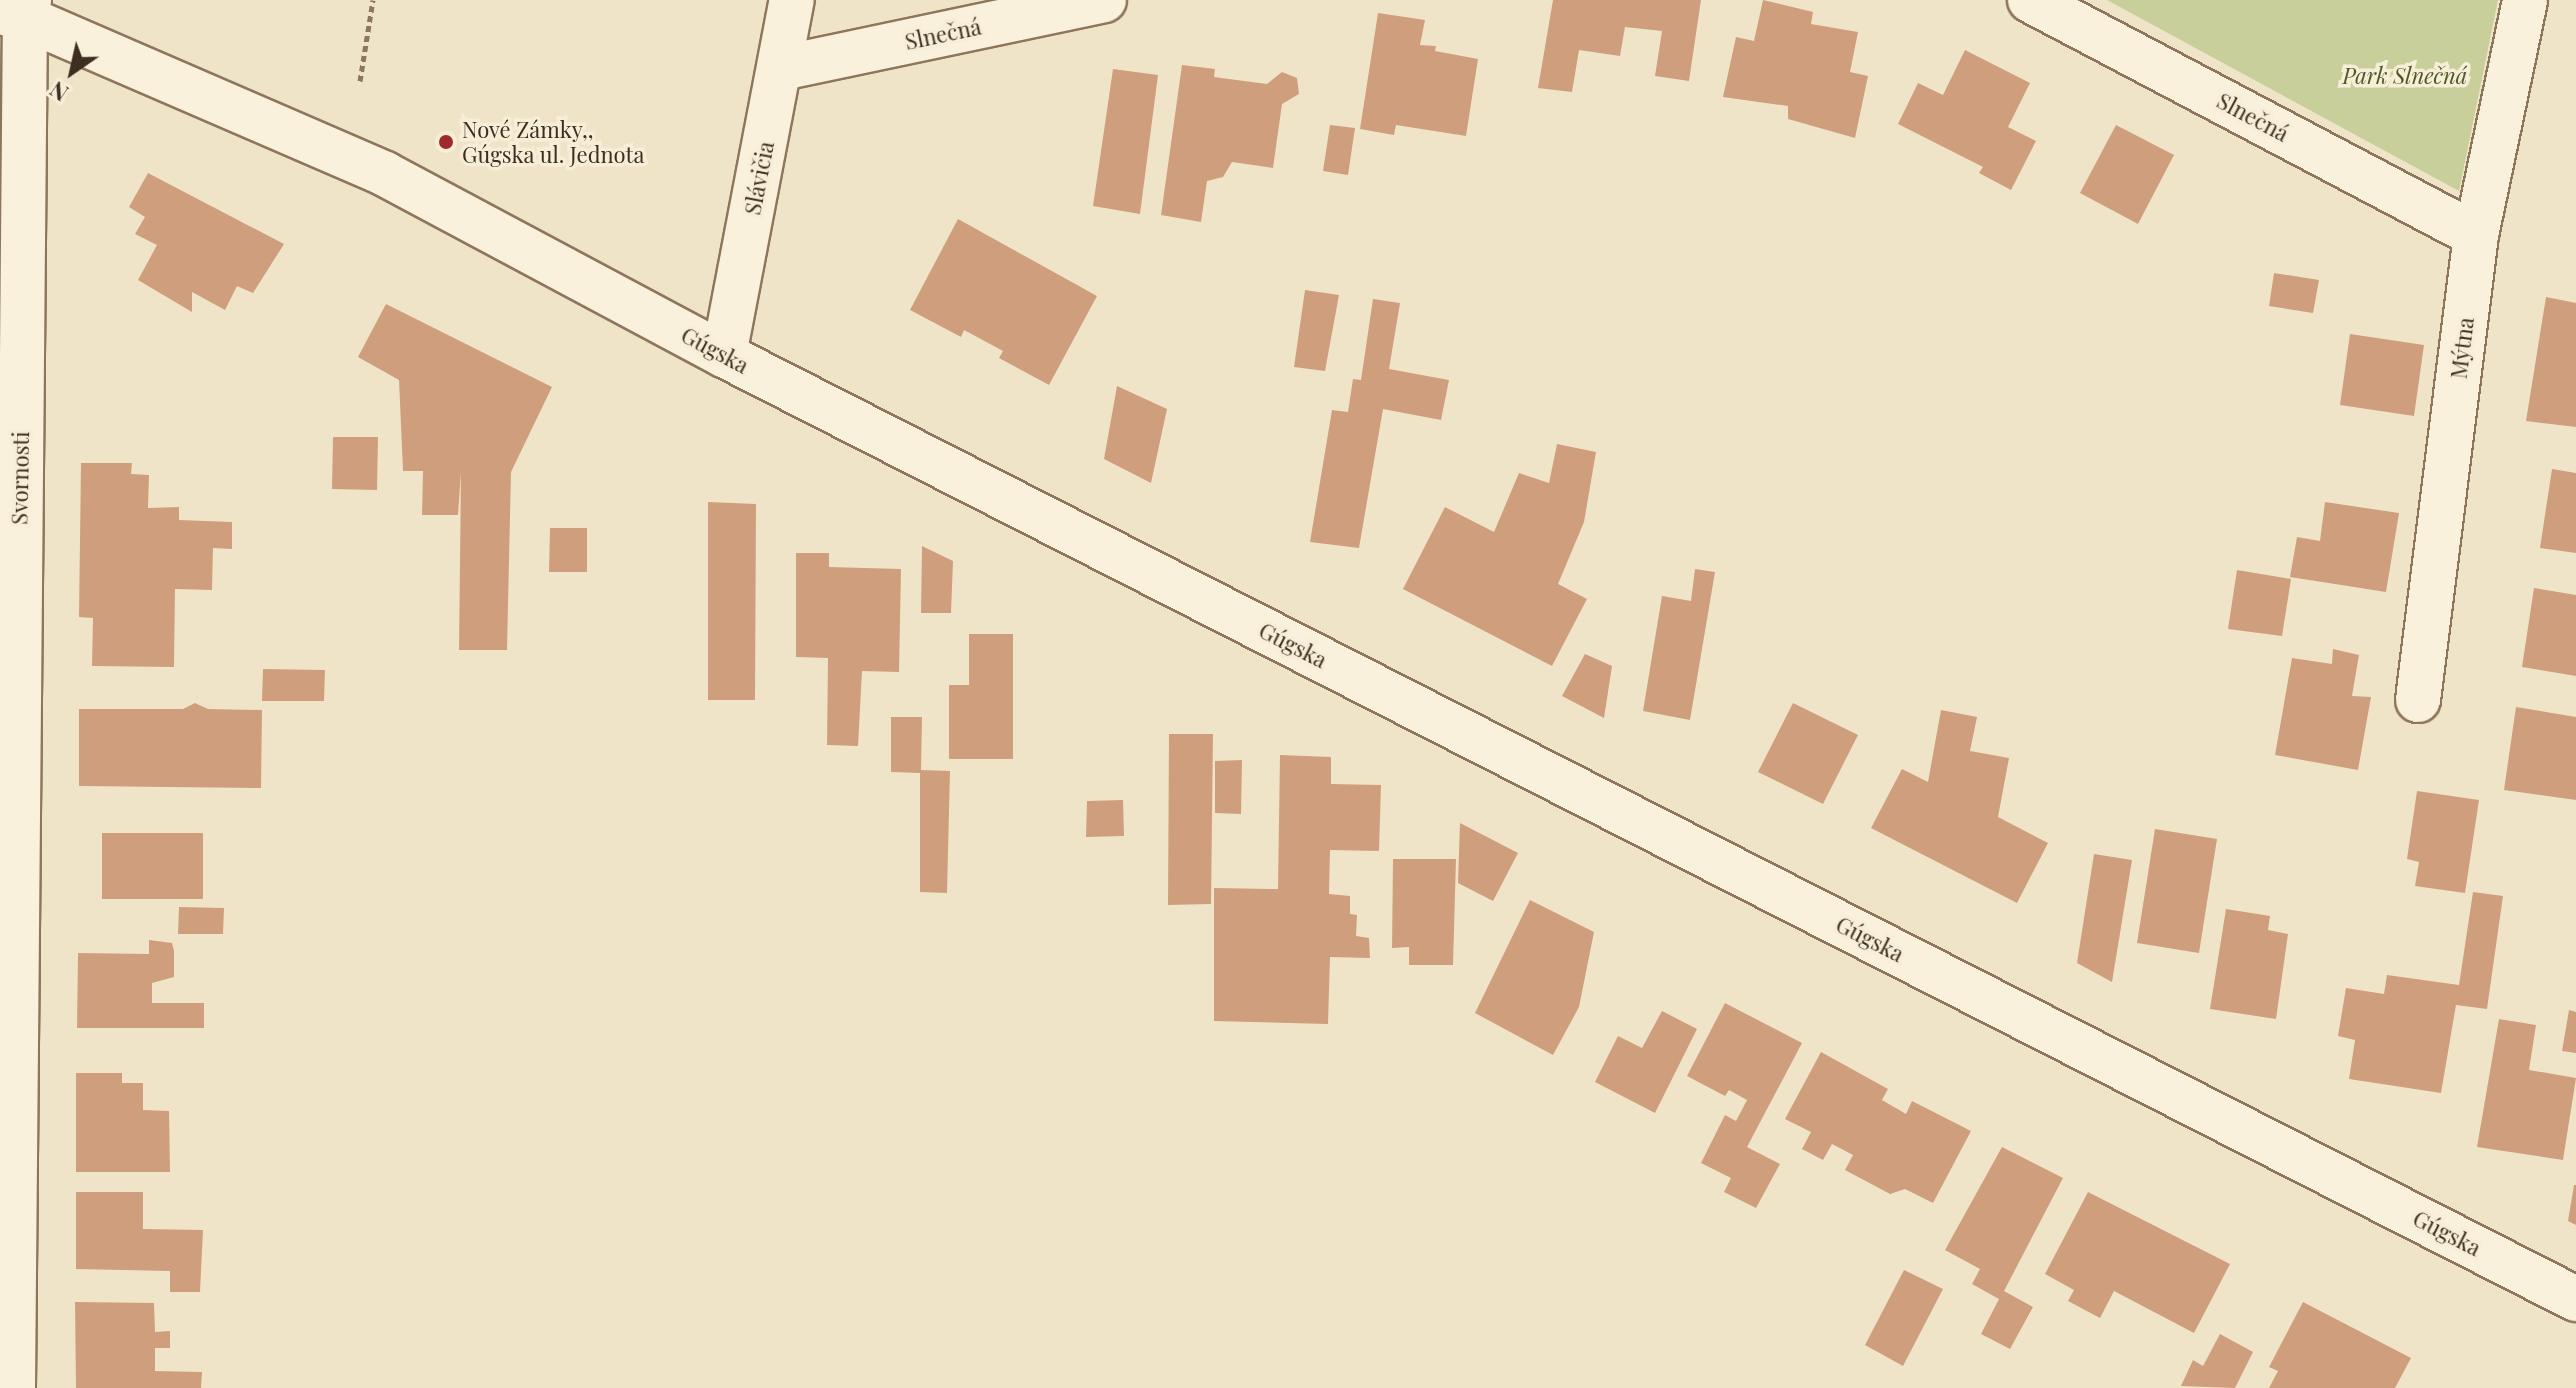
<!DOCTYPE html>
<html>
<head>
<meta charset="utf-8">
<style>
	body { margin:0 }
	#map { position:relative; width:2576px; height:1388px; overflow:hidden; background:#f0e4c8; font-family:"Playfair Display",serif }
	div>[style] { position:absolute }
	.green>* { inset:0; background:#c9cf9b }
	.building>* { inset:0; background:#cf9f7d }
	.path>* { height:5px; margin-top:-2.5px; transform-origin:0; background:repeating-linear-gradient(90deg,#8d765c 0 6px,transparent 0 10px) }
	.roads { filter:drop-shadow(2px 0 #8d765c) drop-shadow(-2px 0 #8d765c) drop-shadow(0 2px #8d765c) drop-shadow(0 -2px #8d765c) }
	.minor>* { height:44px; margin:-22px; padding:0 22px; transform-origin:22px; border-radius:22px; background:#faf1dc }
	.secondary>* { height:44px; margin:-22px; padding:0 22px; transform-origin:22px; border-radius:22px; background:#faf1dc }
	.dots>* { width:22px; height:22px; translate:-50% -50%; box-sizing:border-box; border:4px solid #f7eed8; border-radius:50% }
	span { translate:-50% -50%; white-space:nowrap; text-align:center; line-height:1.15; -webkit-text-stroke:7px #f7eed8; paint-order:stroke }
	.street-label { font-size:22px; color:#3d2e20 }
	.park-label { font-size:22px; color:#4d5a26; font-style:italic }
	.poi-label { font-size:22px; color:#3d2e20 }
	.left { translate:0 -50%; text-align:left }
	.north { position:absolute; left:32px; top:32px; width:80px; height:80px; -webkit-text-stroke:6px #f7eed8; paint-order:stroke; rotate:214deg; font-size:22px; font-weight:700; line-height:32px; text-align:center; color:#3d2e20 }
	.north::after { content:''; display:block; margin:auto; width:28px; height:36px; background:#3d2e20; clip-path:polygon(50% 0,100% 100%,50% 72%,0 100%) }
</style>
</head>
<body>
<div id="map">
	<div class="green">
		<div style="clip-path:polygon(2107px 0,2498px 0,2459px 191px)"></div>
	</div>
	<div class="building">
		<div style="clip-path:polygon(1553px 0,1701px 0,1689px 81px,1655px 76px,1662px 31px,1625px 27px,1620px 56px,1579px 50px,1572px 92px,1538px 88px)"></div>
		<div style="clip-path:polygon(1763px 0,1813px 12px,1811px 24px,1858px 32px,1850px 72px,1868px 76px,1855px 138px,1788px 119px,1788px 106px,1723px 97px,1736px 37px,1754px 41px)"></div>
		<div style="clip-path:polygon(1378px 13px,1425px 20px,1420px 45px,1436px 46px,1435px 51px,1478px 59px,1466px 136px,1396px 125px,1394px 135px,1360px 129px)"></div>
		<div style="clip-path:polygon(1965px 50px,2030px 83px,2008px 127px,2036px 141px,2011px 190px,1979px 173px,1983px 167px,1898px 124px,1918px 83px,1943px 95px)"></div>
		<div style="clip-path:polygon(1182px 65px,1215px 69px,1214px 77px,1267px 84px,1282px 72px,1297px 78px,1299px 94px,1282px 104px,1273px 168px,1232px 162px,1223px 177px,1207px 181px,1201px 222px,1161px 215px)"></div>
		<div style="clip-path:polygon(1113px 69px,1158px 75px,1140px 214px,1093px 206px)"></div>
		<div style="clip-path:polygon(1330px 125px,1355px 128px,1348px 175px,1323px 171px)"></div>
		<div style="clip-path:polygon(2116px 125px,2174px 155px,2138px 224px,2080px 193px)"></div>
		<div style="clip-path:polygon(148px 173px,284px 244px,253px 293px,237px 286px,225px 310px,192px 292px,192px 312px,138px 280px,157px 245px,135px 234px,145px 217px,129px 207px)"></div>
		<div style="clip-path:polygon(958px 219px,1097px 296px,1049px 385px,999px 358px,1003px 351px,964px 330px,961px 337px,910px 310px)"></div>
		<div style="clip-path:polygon(2274px 273px,2319px 280px,2313px 313px,2269px 306px)"></div>
		<div style="clip-path:polygon(1305px 290px,1339px 295px,1325px 371px,1294px 367px)"></div>
		<div style="clip-path:polygon(2546px 297px,2576px 303px,2576px 427px,2526px 421px)"></div>
		<div style="clip-path:polygon(1373px 299px,1400px 303px,1389px 369px,1449px 380px,1441px 420px,1383px 409px,1359px 548px,1310px 542px,1332px 410px,1348px 412px,1353px 379px,1361px 380px)"></div>
		<div style="clip-path:polygon(386px 304px,552px 387px,511px 472px,507px 650px,459px 650px,461px 472px,458px 515px,422px 515px,423px 471px,403px 471px,399px 380px,358px 357px)"></div>
		<div style="clip-path:polygon(2350px 334px,2424px 345px,2414px 416px,2340px 405px)"></div>
		<div style="clip-path:polygon(1117px 386px,1167px 409px,1151px 483px,1104px 459px)"></div>
		<div style="clip-path:polygon(333px 437px,378px 437px,377px 490px,332px 489px)"></div>
		<div style="clip-path:polygon(1557px 444px,1596px 452px,1584px 522px,1558px 584px,1587px 599px,1552px 666px,1403px 589px,1445px 507px,1494px 532px,1519px 473px,1549px 483px)"></div>
		<div style="clip-path:polygon(81px 463px,132px 463px,131px 474px,149px 475px,148px 508px,179px 507px,179px 520px,232px 522px,232px 549px,213px 548px,212px 590px,175px 589px,174px 667px,92px 666px,93px 618px,79px 617px)"></div>
		<div style="clip-path:polygon(2552px 469px,2576px 473px,2576px 553px,2540px 548px)"></div>
		<div style="clip-path:polygon(708px 502px,756px 504px,755px 700px,708px 700px)"></div>
		<div style="clip-path:polygon(2325px 502px,2399px 513px,2386px 592px,2290px 577px,2297px 537px,2320px 541px)"></div>
		<div style="clip-path:polygon(550px 528px,587px 528px,587px 572px,549px 572px)"></div>
		<div style="clip-path:polygon(922px 546px,953px 561px,951px 613px,921px 613px)"></div>
		<div style="clip-path:polygon(796px 553px,829px 553px,829px 567px,901px 569px,899px 672px,862px 671px,858px 746px,827px 745px,828px 658px,796px 657px)"></div>
		<div style="clip-path:polygon(1695px 569px,1715px 572px,1690px 720px,1643px 711px,1662px 596px,1691px 601px)"></div>
		<div style="clip-path:polygon(2237px 570px,2291px 579px,2282px 636px,2228px 629px)"></div>
		<div style="clip-path:polygon(2534px 588px,2576px 595px,2576px 676px,2522px 667px)"></div>
		<div style="clip-path:polygon(969px 634px,1013px 634px,1013px 759px,949px 759px,949px 685px,969px 685px)"></div>
		<div style="clip-path:polygon(2333px 649px,2359px 655px,2352px 696px,2371px 697px,2358px 770px,2275px 755px,2292px 658px,2332px 664px)"></div>
		<div style="clip-path:polygon(1585px 654px,1612px 666px,1604px 718px,1562px 696px)"></div>
		<div style="clip-path:polygon(263px 669px,325px 670px,324px 701px,262px 701px)"></div>
		<div style="clip-path:polygon(195px 703px,208px 709px,262px 710px,261px 788px,79px 786px,79px 709px,183px 709px)"></div>
		<div style="clip-path:polygon(1793px 703px,1858px 735px,1823px 804px,1758px 772px)"></div>
		<div style="clip-path:polygon(2516px 707px,2576px 717px,2576px 800px,2504px 790px)"></div>
		<div style="clip-path:polygon(1941px 710px,1977px 717px,1970px 751px,2009px 758px,1998px 817px,2048px 843px,2017px 903px,1871px 828px,1902px 769px,1928px 782px)"></div>
		<div style="clip-path:polygon(891px 717px,922px 717px,921px 770px,950px 771px,947px 893px,920px 892px,920px 773px,891px 772px)"></div>
		<div style="clip-path:polygon(1169px 734px,1213px 734px,1211px 904px,1168px 905px)"></div>
		<div style="clip-path:polygon(1280px 755px,1331px 757px,1331px 784px,1381px 785px,1379px 851px,1330px 850px,1329px 894px,1350px 896px,1350px 914px,1357px 915px,1356px 936px,1369px 938px,1370px 958px,1330px 957px,1328px 1024px,1214px 1021px,1214px 888px,1278px 889px)"></div>
		<div style="clip-path:polygon(1242px 760px,1241px 814px,1215px 813px,1215px 761px)"></div>
		<div style="clip-path:polygon(2417px 791px,2479px 800px,2465px 893px,2415px 886px,2419px 862px,2407px 859px)"></div>
		<div style="clip-path:polygon(1123px 800px,1124px 836px,1086px 837px,1087px 801px)"></div>
		<div style="clip-path:polygon(1460px 823px,1518px 853px,1493px 901px,1458px 883px)"></div>
		<div style="clip-path:polygon(2155px 829px,2217px 839px,2199px 953px,2137px 943px)"></div>
		<div style="clip-path:polygon(102px 833px,203px 833px,203px 899px,102px 899px)"></div>
		<div style="clip-path:polygon(2094px 854px,2132px 860px,2112px 982px,2077px 963px)"></div>
		<div style="clip-path:polygon(1393px 859px,1456px 859px,1453px 965px,1409px 965px,1409px 947px,1392px 948px)"></div>
		<div style="clip-path:polygon(2473px 892px,2503px 896px,2487px 1009px,2456px 1005px,2441px 1093px,2349px 1079px,2355px 1040px,2338px 1036px,2346px 988px,2384px 994px,2387px 975px,2459px 985px)"></div>
		<div style="clip-path:polygon(1530px 900px,1594px 932px,1579px 1007px,1553px 1055px,1475px 1013px)"></div>
		<div style="clip-path:polygon(179px 907px,224px 908px,223px 934px,178px 934px)"></div>
		<div style="clip-path:polygon(2226px 909px,2270px 916px,2268px 930px,2288px 934px,2276px 1019px,2210px 1009px)"></div>
		<div style="clip-path:polygon(149px 940px,172px 943px,174px 951px,174px 977px,152px 983px,152px 1003px,204px 1003px,204px 1028px,77px 1028px,78px 953px,149px 954px)"></div>
		<div style="clip-path:polygon(1725px 1003px,1802px 1043px,1747px 1147px,1780px 1164px,1756px 1208px,1724px 1192px,1731px 1178px,1701px 1163px,1725px 1115px,1736px 1121px,1747px 1100px,1729px 1090px,1725px 1096px,1687px 1076px)"></div>
		<div style="clip-path:polygon(2569px 1010px,2576px 1012px,2576px 1053px,2562px 1051px)"></div>
		<div style="clip-path:polygon(1662px 1011px,1697px 1029px,1655px 1113px,1595px 1082px,1618px 1036px,1642px 1048px)"></div>
		<div style="clip-path:polygon(2499px 1019px,2536px 1025px,2529px 1070px,2576px 1078px,2563px 1160px,2477px 1147px)"></div>
		<div style="clip-path:polygon(1821px 1052px,1888px 1089px,1882px 1100px,1906px 1114px,1912px 1101px,1971px 1131px,1933px 1203px,1905px 1189px,1890px 1194px,1845px 1170px,1853px 1155px,1832px 1144px,1823px 1160px,1802px 1149px,1811px 1132px,1785px 1119px)"></div>
		<div style="clip-path:polygon(76px 1073px,122px 1073px,122px 1083px,143px 1083px,143px 1110px,169px 1111px,170px 1172px,76px 1172px)"></div>
		<div style="clip-path:polygon(2002px 1147px,2063px 1178px,2004px 1291px,2033px 1307px,2010px 1349px,1981px 1334px,1999px 1299px,1972px 1284px,1980px 1269px,1945px 1250px)"></div>
		<div style="clip-path:polygon(2574px 1185px,2576px 1185px,2576px 1225px,2568px 1221px)"></div>
		<div style="clip-path:polygon(76px 1192px,143px 1192px,143px 1229px,203px 1230px,200px 1292px,170px 1292px,170px 1271px,76px 1269px)"></div>
		<div style="clip-path:polygon(2088px 1192px,2230px 1264px,2194px 1333px,2114px 1291px,2100px 1318px,2068px 1301px,2074px 1290px,2045px 1274px)"></div>
		<div style="clip-path:polygon(1904px 1270px,1943px 1289px,1903px 1366px,1865px 1345px)"></div>
		<div style="clip-path:polygon(75px 1302px,154px 1303px,155px 1332px,170px 1331px,170px 1348px,155px 1348px,155px 1371px,202px 1372px,201px 1388px,76px 1388px)"></div>
		<div style="clip-path:polygon(2303px 1302px,2411px 1358px,2395px 1388px,2269px 1388px,2278px 1371px,2269px 1367px)"></div>
		<div style="clip-path:polygon(2220px 1334px,2253px 1352px,2235px 1388px,2181px 1386px,2193px 1360px,2203px 1366px)"></div>
	</div>
	<div class="path">
		<div style="left:360px;top:81px;width:82px;rotate:-80.9deg"></div>
	</div>
	<div class="roads">
		<div class="minor">
			<div style="left:2030px;top:0;width:504px;rotate:27.79deg"></div>
			<div style="left:782px;top:68px;width:329px;rotate:-11.9deg"></div>
			<div style="left:724px;top:355px;width:361px;rotate:-79.2deg"></div>
			<div style="left:2418px;top:700px;width:469px;rotate:-82.9deg"></div>
			<div style="left:2476px;top:235px;width:240px;rotate:-78.2deg"></div>
			<div style="left:13px;top:1388px;width:1370px;rotate:-89.5deg"></div>
			<div style="left:25px;top:18px;width:18px;rotate:-77deg"></div>
		</div>
		<div class="secondary">
			<div style="left:0;top:12px;width:26px;rotate:13deg"></div>
			<div style="left:25px;top:18px;width:392px;rotate:23.4deg"></div>
			<div style="left:385px;top:174px;width:384px;rotate:28.1deg"></div>
			<div style="left:724px;top:355px;width:2079px;rotate:27.01deg"></div>
		</div>
	</div>
	<div class="dots">
		<div style="left:446px;top:142px;background:#9e2a2b"></div>
	</div>
	<div class="street-label">
		<span style="left:943px;top:34px;rotate:-12deg">Slnečná</span>
		<span style="left:2253px;top:117px;rotate:28deg">Slnečná</span>
		<span style="left:759px;top:178px;rotate:-79deg">Slávičia</span>
		<span style="left:2462px;top:348px;rotate:-83deg">Mýtna</span>
		<span style="left:715px;top:350px;rotate:28deg">Gúgska</span>
		<span style="left:20px;top:478px;rotate:-89deg">Svornosti</span>
		<span style="left:1293px;top:645px;rotate:27deg">Gúgska</span>
		<span style="left:1870px;top:939px;rotate:27deg">Gúgska</span>
		<span style="left:2447px;top:1233px;rotate:27deg">Gúgska</span>
	</div>
	<div class="park-label">
		<span style="left:2405px;top:76px">Park Slnečná</span>
	</div>
	<div class="poi-label">
		<span class="left" style="left:462px;top:142px">Nové Zámky,,<br>Gúgska ul. Jednota</span>
	</div>
	<div class="north">N</div>
</div>
</body>
</html>
